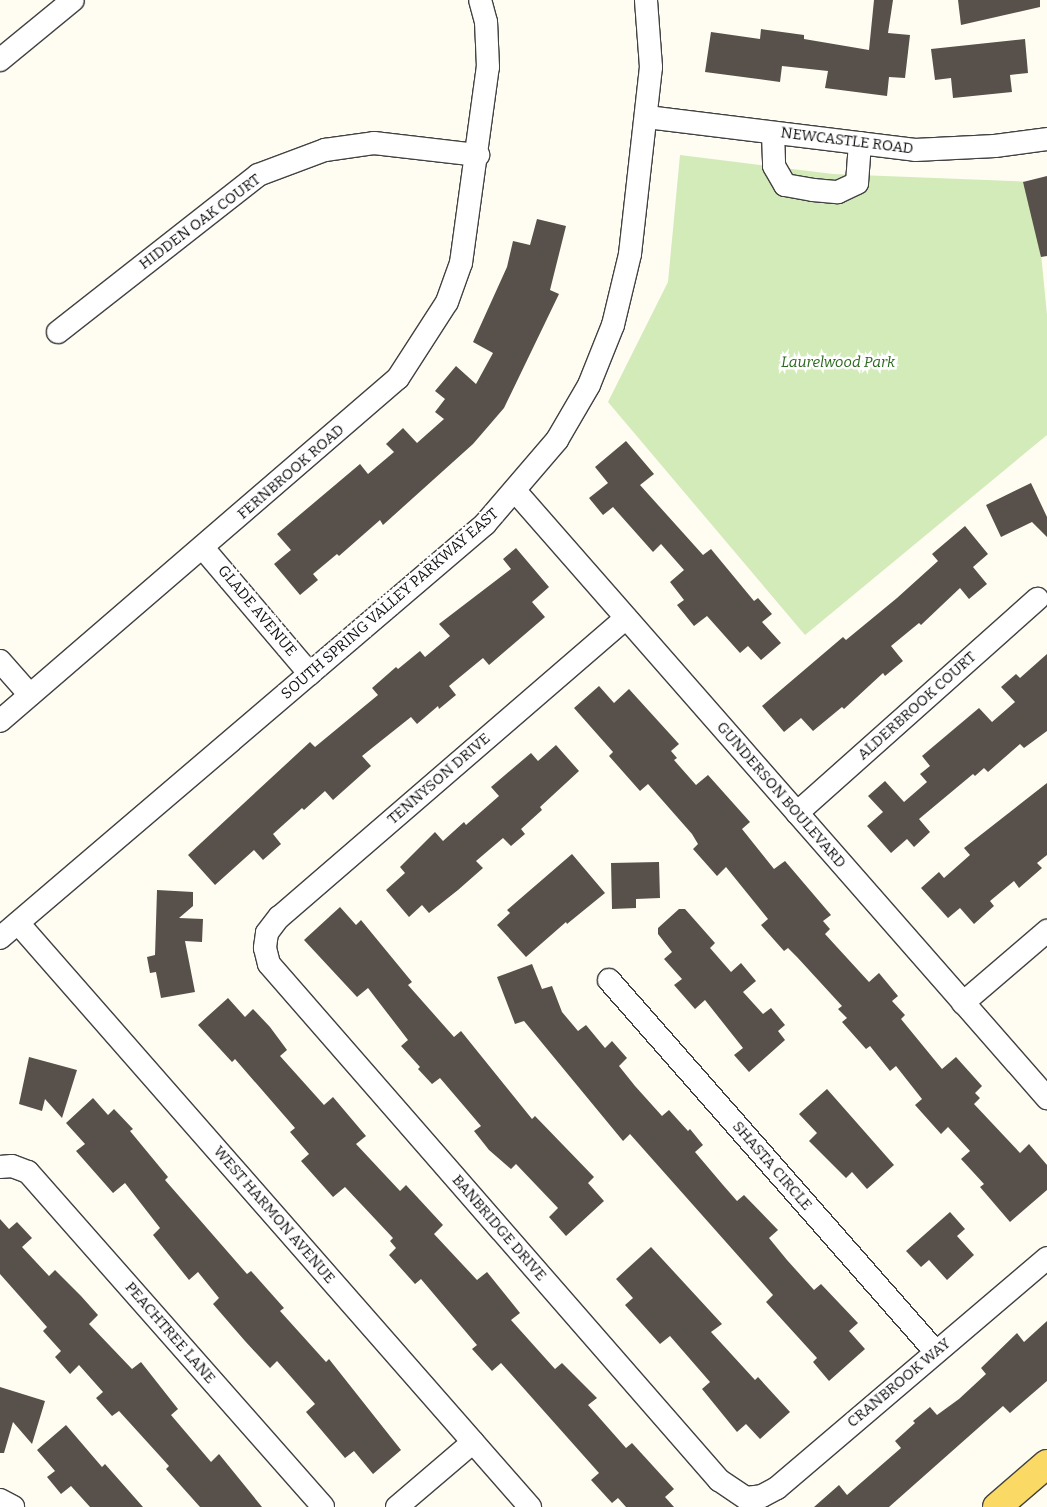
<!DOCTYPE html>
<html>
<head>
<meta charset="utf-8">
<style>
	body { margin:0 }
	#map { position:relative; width:1047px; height:1507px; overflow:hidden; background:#fffcf1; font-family:Bitter,serif }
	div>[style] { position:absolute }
	.green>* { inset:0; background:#d2ebb9 }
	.building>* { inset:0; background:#58504b }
	.roads { filter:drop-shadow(1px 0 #424242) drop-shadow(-1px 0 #424242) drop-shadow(0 1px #424242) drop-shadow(0 -1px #424242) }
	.minor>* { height:22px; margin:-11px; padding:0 11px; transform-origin:11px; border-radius:11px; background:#fff }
	.major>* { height:28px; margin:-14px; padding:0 14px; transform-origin:14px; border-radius:14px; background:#fbd965 }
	span { translate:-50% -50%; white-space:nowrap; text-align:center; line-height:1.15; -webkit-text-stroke:5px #fff; paint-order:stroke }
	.street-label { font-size:15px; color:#0f0f0f }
	.park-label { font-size:15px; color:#2b691d; font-style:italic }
</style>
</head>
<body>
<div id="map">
	<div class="green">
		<div style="clip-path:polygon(680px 155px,833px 174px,1034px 182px,1047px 315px,1047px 435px,805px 635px,608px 402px,668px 282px)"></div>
	</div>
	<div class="building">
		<div style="clip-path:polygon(874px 0,893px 0,888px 33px,910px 35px,905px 78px,889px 77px,887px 96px,825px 88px,828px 71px,782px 66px,780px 82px,705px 72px,711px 32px,760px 39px,761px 29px,804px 35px,804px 39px,869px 50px)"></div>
		<div style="clip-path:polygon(958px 0,1040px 0,1040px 7px,961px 25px)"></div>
		<div style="clip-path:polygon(1025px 39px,1028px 73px,1010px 75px,1012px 92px,953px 98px,951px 78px,935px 80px,931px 49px)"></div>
		<div style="clip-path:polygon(1047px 176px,1047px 256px,1041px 257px,1023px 182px)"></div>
		<div style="clip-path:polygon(537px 219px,566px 226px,550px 290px,559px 294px,504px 408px,473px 444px,383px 525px,380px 520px,339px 556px,337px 554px,313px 574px,318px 580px,300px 595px,274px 564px,291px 550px,277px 534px,360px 464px,368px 474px,394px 452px,386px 444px,403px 428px,417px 443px,444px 419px,435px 412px,445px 399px,435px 391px,456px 366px,476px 384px,493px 353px,473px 342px,507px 267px,513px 241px,530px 245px)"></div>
		<div style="clip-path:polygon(626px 441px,654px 474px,640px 485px,703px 555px,711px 549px,754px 601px,758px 598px,772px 614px,762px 622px,781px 643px,761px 660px,748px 646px,740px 653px,707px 616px,694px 626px,677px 605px,684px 600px,670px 582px,684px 570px,661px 544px,653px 552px,613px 507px,603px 515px,589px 498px,608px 483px,595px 467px)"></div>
		<div style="clip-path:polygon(1031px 483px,1047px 517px,1047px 537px,1032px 522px,1001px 537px,986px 505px)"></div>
		<div style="clip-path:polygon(965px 526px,988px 554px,973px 567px,987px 584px,969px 599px,960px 588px,921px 625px,919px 623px,891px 646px,903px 661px,885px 676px,883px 673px,844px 709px,842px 707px,813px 731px,801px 718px,784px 732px,762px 706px,843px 637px,846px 640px,897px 598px,938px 561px,932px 554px)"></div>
		<div style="clip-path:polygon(516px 548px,549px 587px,532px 602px,545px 617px,489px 665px,483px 658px,449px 686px,456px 695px,439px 709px,438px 706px,417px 724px,411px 717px,362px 756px,371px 766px,333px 800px,325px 791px,304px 810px,302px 808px,273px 834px,281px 844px,263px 860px,254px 850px,215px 885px,188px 855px,310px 742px,315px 747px,378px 695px,372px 688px,396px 667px,398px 669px,420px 651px,425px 657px,450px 636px,439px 624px,511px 569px,503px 559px)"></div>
		<div style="clip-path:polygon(1047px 654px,1047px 731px,1024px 748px,1020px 744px,988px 772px,984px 768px,975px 776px,973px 774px,919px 819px,930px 832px,914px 847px,907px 839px,891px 853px,867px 826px,883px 812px,868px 796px,885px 781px,904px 802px,927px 782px,920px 774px,930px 766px,922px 756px,979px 708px,992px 722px,1015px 702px,1001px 687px,1016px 674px,1020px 678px)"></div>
		<div style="clip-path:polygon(599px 686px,614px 703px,629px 689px,679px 744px,671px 751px,677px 758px,674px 760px,696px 785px,708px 775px,750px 822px,742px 829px,774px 869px,785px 861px,831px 915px,823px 921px,830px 929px,825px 934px,869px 982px,879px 973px,898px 996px,892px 1001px,905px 1015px,901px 1019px,942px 1069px,956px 1057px,982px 1086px,975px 1093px,980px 1098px,974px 1104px,1020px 1153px,1029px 1144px,1047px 1165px,1047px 1190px,1010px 1222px,980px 1187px,984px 1184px,961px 1159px,970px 1151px,948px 1127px,941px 1134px,915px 1105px,922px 1099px,896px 1066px,890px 1071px,870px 1046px,866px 1049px,842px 1022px,847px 1018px,838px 1009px,842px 1006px,797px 957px,788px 948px,784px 951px,761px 925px,768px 919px,726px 867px,717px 876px,693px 849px,698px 844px,692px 834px,648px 784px,640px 791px,609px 756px,613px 752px,574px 708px)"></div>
		<div style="clip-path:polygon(556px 745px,579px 771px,540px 807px,542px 810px,521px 829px,525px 834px,511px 846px,503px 838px,476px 861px,483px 868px,458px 890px,429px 913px,422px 905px,409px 917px,386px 890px,405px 873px,400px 867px,435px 832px,443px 841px,464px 822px,466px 825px,499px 796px,491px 787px,531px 753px,538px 761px)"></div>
		<div style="clip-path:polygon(1047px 783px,1047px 855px,1037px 863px,1042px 868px,1019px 888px,1014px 881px,990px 901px,994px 906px,974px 924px,960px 908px,948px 918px,921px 888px,939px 872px,944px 878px,970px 855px,964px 848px)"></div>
		<div style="clip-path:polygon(572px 854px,605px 893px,567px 924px,566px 922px,526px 957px,497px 925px,510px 913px,507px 910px)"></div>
		<div style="clip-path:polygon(659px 862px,660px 898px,636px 899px,636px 908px,612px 909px,611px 863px)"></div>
		<div style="clip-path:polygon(157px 890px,193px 892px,193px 906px,179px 918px,203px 919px,202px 942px,185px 941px,195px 992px,161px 998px,156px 972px,150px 973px,147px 957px,155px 955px)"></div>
		<div style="clip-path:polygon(340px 907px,356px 925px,361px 920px,412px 982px,408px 985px,454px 1037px,461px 1031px,532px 1119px,535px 1116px,594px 1177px,588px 1183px,604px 1201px,566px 1236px,549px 1217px,558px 1208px,516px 1164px,511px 1169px,489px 1150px,474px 1131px,481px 1126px,440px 1078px,432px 1084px,418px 1069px,420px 1067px,401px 1046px,408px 1040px,368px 988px,357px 997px,304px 940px)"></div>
		<div style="clip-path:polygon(679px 909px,685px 909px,715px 943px,710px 948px,731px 972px,741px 963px,756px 981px,743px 992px,763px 1014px,771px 1008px,785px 1025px,778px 1031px,785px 1040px,749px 1072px,734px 1055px,743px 1048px,705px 1000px,695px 1009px,674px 985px,682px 979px,664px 959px,672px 952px,658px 934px,658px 928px)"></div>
		<div style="clip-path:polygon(532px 964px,542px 989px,552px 986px,562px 1012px,578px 1031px,586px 1025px,605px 1048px,612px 1041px,627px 1058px,619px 1066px,635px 1086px,662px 1116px,669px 1110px,688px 1131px,690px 1129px,703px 1145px,695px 1152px,723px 1185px,737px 1201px,744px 1195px,778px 1230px,769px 1238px,787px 1260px,814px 1290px,821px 1284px,858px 1323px,849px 1331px,865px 1349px,829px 1381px,813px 1362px,817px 1358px,766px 1302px,773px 1295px,630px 1134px,623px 1141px,524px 1021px,515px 1024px,497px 977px)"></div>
		<div style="clip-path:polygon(228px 998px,245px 1017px,253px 1009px,270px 1027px,287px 1050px,280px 1056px,324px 1105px,333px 1097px,366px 1136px,356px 1144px,400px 1191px,406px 1185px,443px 1225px,434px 1234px,477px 1280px,487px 1272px,520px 1313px,511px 1320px,537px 1349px,555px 1369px,562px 1363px,597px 1398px,588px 1405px,626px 1448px,632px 1443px,674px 1489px,665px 1497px,674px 1507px,626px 1507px,618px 1498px,612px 1503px,591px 1480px,599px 1473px,501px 1363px,492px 1371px,472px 1349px,477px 1345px,421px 1279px,415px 1284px,389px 1255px,396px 1248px,390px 1241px,393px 1238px,345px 1187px,333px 1197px,301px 1161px,309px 1154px,290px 1132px,295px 1128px,235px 1059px,232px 1062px,198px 1025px)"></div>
		<div style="clip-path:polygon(29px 1057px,77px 1070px,62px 1118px,45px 1099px,42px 1111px,19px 1104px)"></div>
		<div style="clip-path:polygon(827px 1089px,894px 1165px,867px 1189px,852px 1172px,846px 1178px,809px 1141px,817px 1133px,799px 1114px)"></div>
		<div style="clip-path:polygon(93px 1098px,108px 1115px,114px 1109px,133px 1129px,130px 1131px,168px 1177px,165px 1180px,247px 1274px,251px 1271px,284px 1308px,280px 1311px,326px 1362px,329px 1359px,401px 1450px,373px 1474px,354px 1451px,345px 1458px,306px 1412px,315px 1404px,277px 1361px,270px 1368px,245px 1341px,213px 1304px,219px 1298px,198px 1272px,189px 1280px,153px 1235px,160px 1228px,125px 1183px,113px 1193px,76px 1151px,85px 1144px,66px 1123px)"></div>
		<div style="clip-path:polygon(950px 1212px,965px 1229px,957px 1236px,974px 1255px,947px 1280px,929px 1260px,921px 1267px,906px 1251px)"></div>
		<div style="clip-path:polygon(0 1219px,9px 1229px,17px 1222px,32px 1238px,22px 1247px,49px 1276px,55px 1270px,81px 1296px,98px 1315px,89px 1324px,132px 1369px,141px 1362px,178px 1409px,171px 1415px,211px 1462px,219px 1454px,262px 1507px,200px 1507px,166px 1469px,169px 1466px,119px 1411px,112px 1416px,96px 1398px,103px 1392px,79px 1365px,70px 1374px,55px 1357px,61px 1351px,43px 1331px,47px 1327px,0 1274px)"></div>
		<div style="clip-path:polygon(651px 1247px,722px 1324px,711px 1332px,755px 1380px,758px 1377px,790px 1412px,760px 1439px,746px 1424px,737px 1432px,702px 1389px,710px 1382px,670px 1336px,660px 1344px,625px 1305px,633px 1298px,616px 1279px)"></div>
		<div style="clip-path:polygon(1047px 1321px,1047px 1381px,1010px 1413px,1003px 1406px,889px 1507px,814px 1507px,839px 1485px,847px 1495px,901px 1448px,895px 1441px,915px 1423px,913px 1421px,930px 1407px,937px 1415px,959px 1399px,986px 1374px,981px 1368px,1017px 1333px,1024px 1342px)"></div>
		<div style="clip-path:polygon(0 1387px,45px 1401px,32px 1444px,13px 1422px,4px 1453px,0 1453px)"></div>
		<div style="clip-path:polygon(66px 1425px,102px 1467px,105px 1464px,143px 1507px,90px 1507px,71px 1486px,61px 1494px,47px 1477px,55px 1471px,37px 1450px)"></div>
	</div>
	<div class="roads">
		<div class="minor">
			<div style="left:0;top:60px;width:94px;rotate:-39.4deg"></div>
			<div style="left:647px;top:117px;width:270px;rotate:7deg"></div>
			<div style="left:915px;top:150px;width:80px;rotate:-2.9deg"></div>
			<div style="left:995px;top:146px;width:52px;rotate:-7.7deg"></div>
			<div style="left:773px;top:133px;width:33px;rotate:88deg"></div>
			<div style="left:774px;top:166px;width:22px;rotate:60deg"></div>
			<div style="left:785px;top:185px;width:28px;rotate:10deg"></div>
			<div style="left:813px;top:190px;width:25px;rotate:5deg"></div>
			<div style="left:838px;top:192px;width:21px;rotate:-25deg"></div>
			<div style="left:857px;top:183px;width:40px;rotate:-85.7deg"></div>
			<div style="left:58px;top:332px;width:254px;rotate:-38.1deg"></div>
			<div style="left:258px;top:175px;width:72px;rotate:-20.5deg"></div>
			<div style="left:325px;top:150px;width:49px;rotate:-8.1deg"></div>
			<div style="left:374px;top:143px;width:105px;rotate:6.6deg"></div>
			<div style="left:516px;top:492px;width:806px;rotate:48.77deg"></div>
			<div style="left:203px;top:548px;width:165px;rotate:49.7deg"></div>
			<div style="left:626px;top:618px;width:458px;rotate:139.2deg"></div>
			<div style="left:279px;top:917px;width:20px;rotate:127deg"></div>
			<div style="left:267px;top:933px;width:15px;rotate:98deg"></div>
			<div style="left:265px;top:948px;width:16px;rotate:76deg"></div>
			<div style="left:269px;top:964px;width:685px;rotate:48.91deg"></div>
			<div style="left:719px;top:1480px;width:32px;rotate:34deg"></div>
			<div style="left:746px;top:1498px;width:16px;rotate:-7deg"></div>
			<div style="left:762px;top:1496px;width:17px;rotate:-28deg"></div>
			<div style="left:777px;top:1488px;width:355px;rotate:-40.4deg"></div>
			<div style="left:0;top:661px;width:45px;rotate:48.6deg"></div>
			<div style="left:0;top:721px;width:525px;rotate:-40.76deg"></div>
			<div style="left:398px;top:378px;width:90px;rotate:-57.2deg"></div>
			<div style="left:447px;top:302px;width:41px;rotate:-70.3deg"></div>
			<div style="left:461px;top:263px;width:198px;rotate:-82.2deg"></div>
			<div style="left:488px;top:67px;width:45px;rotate:-92.5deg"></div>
			<div style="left:486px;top:22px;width:23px;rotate:-105deg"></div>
			<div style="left:797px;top:813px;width:322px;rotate:-41.7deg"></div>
			<div style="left:18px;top:923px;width:777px;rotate:48.76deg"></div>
			<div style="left:0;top:938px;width:638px;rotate:-40.48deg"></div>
			<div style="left:485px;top:524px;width:111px;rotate:-49.4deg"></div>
			<div style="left:557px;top:440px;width:64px;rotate:-59.8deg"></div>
			<div style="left:589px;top:385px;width:65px;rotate:-68.2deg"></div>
			<div style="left:613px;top:325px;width:73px;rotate:-76.5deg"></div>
			<div style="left:630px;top:254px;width:188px;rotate:-83.6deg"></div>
			<div style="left:651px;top:67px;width:67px;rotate:-94.3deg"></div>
			<div style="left:609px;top:980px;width:495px;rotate:48.7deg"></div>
			<div style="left:963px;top:1003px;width:111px;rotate:-40.6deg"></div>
			<div style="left:0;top:1167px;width:12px;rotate:-5deg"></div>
			<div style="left:12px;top:1166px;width:17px;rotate:21deg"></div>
			<div style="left:28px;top:1172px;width:446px;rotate:48.6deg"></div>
			<div style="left:0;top:1500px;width:15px;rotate:28deg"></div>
			<div style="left:397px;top:1507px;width:100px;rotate:-40.5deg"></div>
		</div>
		<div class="major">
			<div style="left:997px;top:1507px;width:66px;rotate:-40.7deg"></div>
		</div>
	</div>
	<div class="street-label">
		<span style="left:847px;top:141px;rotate:7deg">NEWCASTLE ROAD</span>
		<span style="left:200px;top:222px;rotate:-37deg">HIDDEN OAK COURT</span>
		<span style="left:291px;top:472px;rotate:-41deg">FERNBROOK ROAD</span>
		<span style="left:390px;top:604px;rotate:-41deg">SOUTH SPRING VALLEY PARKWAY EAST</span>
		<span style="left:257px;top:611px;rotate:50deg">GLADE AVENUE</span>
		<span style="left:917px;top:706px;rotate:-42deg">ALDERBROOK COURT</span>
		<span style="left:439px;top:779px;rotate:-41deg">TENNYSON DRIVE</span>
		<span style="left:781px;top:795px;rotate:49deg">GUNDERSON BOULEVARD</span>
		<span style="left:772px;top:1166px;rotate:49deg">SHASTA CIRCLE</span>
		<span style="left:274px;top:1215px;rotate:49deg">WEST HARMON AVENUE</span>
		<span style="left:499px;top:1228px;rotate:49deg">BANBRIDGE DRIVE</span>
		<span style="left:170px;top:1333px;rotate:49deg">PEACHTREE LANE</span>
		<span style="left:899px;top:1383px;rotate:-40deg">CRANBROOK WAY</span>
	</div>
	<div class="park-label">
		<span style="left:838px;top:363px">Laurelwood Park</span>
	</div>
</div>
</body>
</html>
